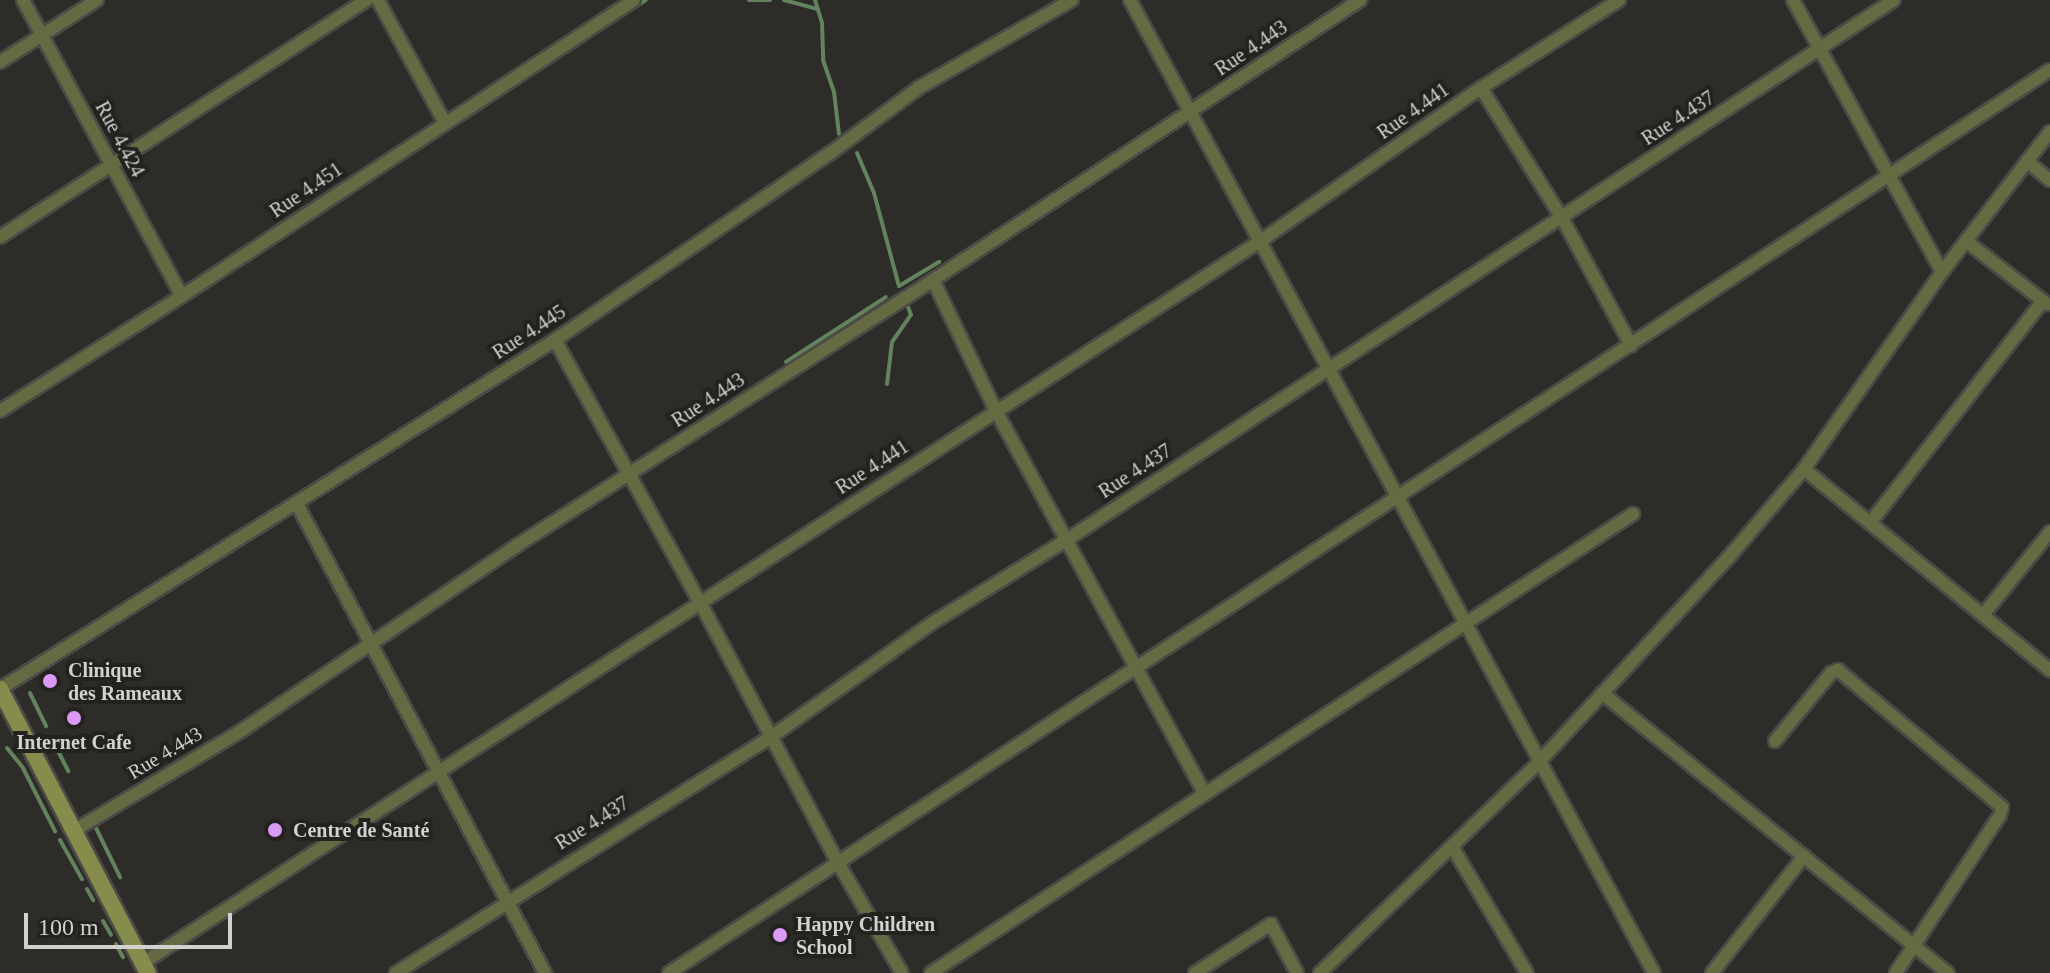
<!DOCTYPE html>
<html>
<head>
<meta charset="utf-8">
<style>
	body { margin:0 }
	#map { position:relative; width:2050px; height:973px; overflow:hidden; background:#2e2c28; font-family:Georgia,serif }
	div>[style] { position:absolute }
	.stream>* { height:4px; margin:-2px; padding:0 2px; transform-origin:2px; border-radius:2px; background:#62835c }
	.roads { filter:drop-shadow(2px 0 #4c4a46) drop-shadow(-2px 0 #4c4a46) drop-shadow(0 2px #4c4a46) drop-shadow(0 -2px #4c4a46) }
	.minor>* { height:12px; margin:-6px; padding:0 6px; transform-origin:6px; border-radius:6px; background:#656a43 }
	.secondary>* { height:16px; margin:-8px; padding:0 8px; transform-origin:8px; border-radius:8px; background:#858c4c }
	.dots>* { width:22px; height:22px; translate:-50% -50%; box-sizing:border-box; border:4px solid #24221f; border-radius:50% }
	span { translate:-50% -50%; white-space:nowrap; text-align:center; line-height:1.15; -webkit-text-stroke:8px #24221f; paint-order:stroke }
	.street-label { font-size:20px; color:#d2d1cf }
	.poi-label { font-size:20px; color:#d2d1cf; font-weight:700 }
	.left { translate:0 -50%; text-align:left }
	.scale { position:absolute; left:24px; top:913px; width:208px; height:36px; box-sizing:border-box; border:4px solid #d2d1cf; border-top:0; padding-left:10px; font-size:24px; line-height:28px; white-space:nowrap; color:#d2d1cf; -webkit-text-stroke:6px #24221f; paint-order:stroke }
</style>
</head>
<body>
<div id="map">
	<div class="stream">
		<div style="left:749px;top:0;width:21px"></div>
		<div style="left:784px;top:0;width:35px;rotate:15deg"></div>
		<div style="left:815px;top:0;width:24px;rotate:73deg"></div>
		<div style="left:822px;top:23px;width:37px;rotate:88deg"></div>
		<div style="left:823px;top:60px;width:34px;rotate:71deg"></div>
		<div style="left:834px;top:92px;width:42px;rotate:83.2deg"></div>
		<div style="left:857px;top:153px;width:43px;rotate:67deg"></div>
		<div style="left:874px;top:193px;width:96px;rotate:75deg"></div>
		<div style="left:899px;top:286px;width:47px;rotate:-31deg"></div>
		<div style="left:293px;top:230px;width:421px;rotate:-33.1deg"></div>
		<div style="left:786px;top:362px;width:119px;rotate:-33deg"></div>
		<div style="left:887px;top:384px;width:42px;rotate:-83.2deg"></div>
		<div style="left:892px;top:342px;width:33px;rotate:-55deg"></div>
		<div style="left:911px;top:315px;width:12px;rotate:-110deg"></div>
		<div style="left:30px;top:693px;width:37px;rotate:64deg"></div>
		<div style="left:7px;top:748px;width:26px;rotate:51deg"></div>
		<div style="left:23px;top:768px;width:71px;rotate:63.1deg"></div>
		<div style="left:57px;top:749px;width:25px;rotate:63deg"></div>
		<div style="left:96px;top:828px;width:55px;rotate:63.9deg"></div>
		<div style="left:60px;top:840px;width:45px;rotate:60.6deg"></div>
		<div style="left:87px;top:889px;width:13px;rotate:61deg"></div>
		<div style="left:103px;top:921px;width:16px;rotate:60deg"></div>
		<div style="left:116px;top:944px;width:15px;rotate:62deg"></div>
	</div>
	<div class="roads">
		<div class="minor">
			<div style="left:23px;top:0;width:336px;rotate:61.8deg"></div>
			<div style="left:378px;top:0;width:138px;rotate:61.4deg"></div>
			<div style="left:1130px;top:0;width:1105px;rotate:61.7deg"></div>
			<div style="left:1793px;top:0;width:310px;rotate:61.3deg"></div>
			<div style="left:0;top:62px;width:115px;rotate:-32.6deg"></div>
			<div style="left:1481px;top:88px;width:153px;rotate:58.1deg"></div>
			<div style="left:1562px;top:218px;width:145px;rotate:61.5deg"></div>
			<div style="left:2027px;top:161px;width:30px;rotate:40deg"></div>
			<div style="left:0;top:237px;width:437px;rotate:-32.9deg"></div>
			<div style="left:1966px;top:241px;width:103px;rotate:37.9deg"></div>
			<div style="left:933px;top:280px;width:145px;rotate:64.3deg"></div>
			<div style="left:996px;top:411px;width:436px;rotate:61.4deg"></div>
			<div style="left:555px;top:340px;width:302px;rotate:61.1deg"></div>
			<div style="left:701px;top:604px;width:291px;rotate:62.1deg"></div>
			<div style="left:837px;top:861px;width:129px;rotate:59.9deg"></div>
			<div style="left:0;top:411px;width:215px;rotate:-32.3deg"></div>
			<div style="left:182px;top:296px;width:540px;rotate:-33.22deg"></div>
			<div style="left:1804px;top:469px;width:318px;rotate:39.3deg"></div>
			<div style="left:297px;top:504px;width:531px;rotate:62.13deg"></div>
			<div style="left:1870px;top:523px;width:281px;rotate:-52.1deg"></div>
			<div style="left:1983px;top:615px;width:107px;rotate:-51.1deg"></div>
			<div style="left:0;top:689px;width:656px;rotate:-32.16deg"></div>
			<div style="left:555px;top:340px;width:331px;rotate:-34.2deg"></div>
			<div style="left:829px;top:154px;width:113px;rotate:-36.4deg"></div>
			<div style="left:920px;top:87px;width:175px;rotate:-29.8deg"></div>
			<div style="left:1602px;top:693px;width:445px;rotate:39deg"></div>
			<div style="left:1775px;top:741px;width:88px;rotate:-50.5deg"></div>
			<div style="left:1831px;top:673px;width:8px;rotate:-23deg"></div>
			<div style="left:1838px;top:670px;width:214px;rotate:39.9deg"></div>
			<div style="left:2002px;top:807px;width:8px;rotate:104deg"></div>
			<div style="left:2000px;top:815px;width:189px;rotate:123.4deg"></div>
			<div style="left:75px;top:830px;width:193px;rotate:-30.8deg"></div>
			<div style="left:241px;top:731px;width:331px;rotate:-33.9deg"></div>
			<div style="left:516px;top:546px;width:495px;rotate:-32.5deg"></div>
			<div style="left:933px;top:280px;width:511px;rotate:-33.25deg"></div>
			<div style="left:1453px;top:848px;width:145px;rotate:59.4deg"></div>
			<div style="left:143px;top:963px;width:1332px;rotate:-32.87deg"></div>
			<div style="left:1262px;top:240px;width:267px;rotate:-34.8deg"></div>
			<div style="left:1481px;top:88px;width:164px;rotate:-32.5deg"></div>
			<div style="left:396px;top:973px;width:443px;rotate:-32.2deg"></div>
			<div style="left:771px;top:737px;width:197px;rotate:-35.3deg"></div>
			<div style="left:932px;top:623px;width:160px;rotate:-31.7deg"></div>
			<div style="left:1068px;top:539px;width:986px;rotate:-33.13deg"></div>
			<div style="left:669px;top:973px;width:1650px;rotate:-33.18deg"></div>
			<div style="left:931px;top:973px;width:839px;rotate:-33.18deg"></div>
			<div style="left:1195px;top:973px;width:90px;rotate:-32.8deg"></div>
			<div style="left:1271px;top:924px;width:55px;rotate:62deg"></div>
			<div style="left:1320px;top:973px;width:304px;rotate:-43.9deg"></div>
			<div style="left:1539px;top:762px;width:278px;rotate:-47.2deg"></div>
			<div style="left:1728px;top:558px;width:117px;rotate:-49.5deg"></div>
			<div style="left:1804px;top:469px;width:241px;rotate:-55deg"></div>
			<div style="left:1942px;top:272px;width:177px;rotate:-52.4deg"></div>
			<div style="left:1712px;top:973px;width:149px;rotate:-51.8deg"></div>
		</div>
		<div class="secondary">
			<div style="left:0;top:689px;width:320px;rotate:62.5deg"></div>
		</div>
	</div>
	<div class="dots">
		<div style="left:50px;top:681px;background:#db99f6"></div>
		<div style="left:74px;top:718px;background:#db99f6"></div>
		<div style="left:275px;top:830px;background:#db99f6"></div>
		<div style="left:780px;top:935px;background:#db99f6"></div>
	</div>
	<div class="street-label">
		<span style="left:1251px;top:48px;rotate:-34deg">Rue 4.443</span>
		<span style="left:1413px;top:111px;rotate:-35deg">Rue 4.441</span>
		<span style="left:1678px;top:118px;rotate:-33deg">Rue 4.437</span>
		<span style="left:120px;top:139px;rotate:62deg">Rue 4.424</span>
		<span style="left:306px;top:190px;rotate:-34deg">Rue 4.451</span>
		<span style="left:529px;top:332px;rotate:-33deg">Rue 4.445</span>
		<span style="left:708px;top:400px;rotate:-33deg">Rue 4.443</span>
		<span style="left:872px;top:467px;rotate:-33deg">Rue 4.441</span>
		<span style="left:1135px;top:471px;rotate:-33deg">Rue 4.437</span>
		<span style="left:165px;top:753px;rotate:-31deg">Rue 4.443</span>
		<span style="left:592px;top:823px;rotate:-32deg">Rue 4.437</span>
	</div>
	<div class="poi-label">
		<span class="left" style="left:68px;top:682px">Clinique<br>des Rameaux</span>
		<span style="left:74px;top:742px">Internet Cafe</span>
		<span class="left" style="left:293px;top:830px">Centre de Santé</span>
		<span class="left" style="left:796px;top:936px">Happy Children<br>School</span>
	</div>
	<div class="scale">100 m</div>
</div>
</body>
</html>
